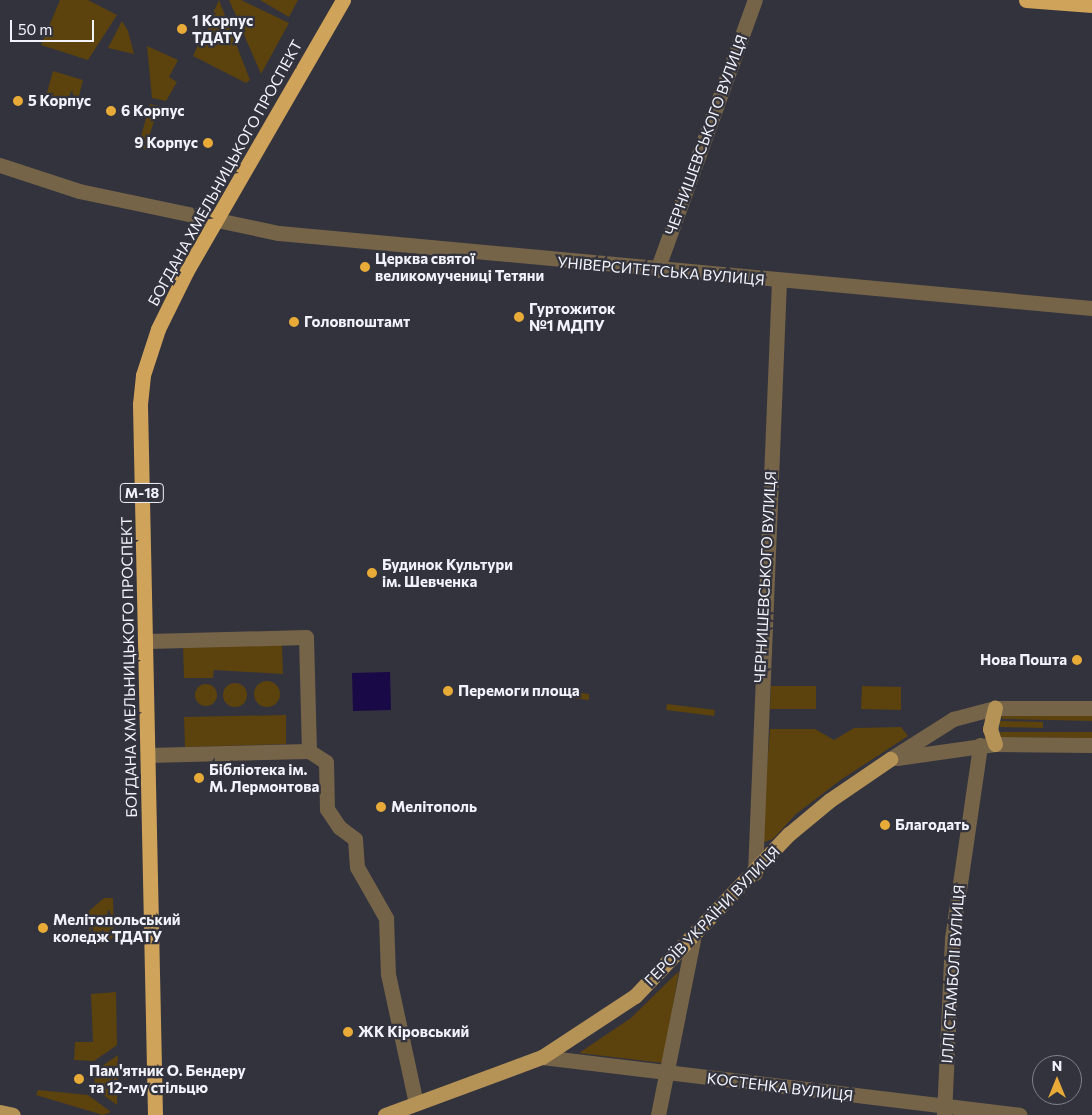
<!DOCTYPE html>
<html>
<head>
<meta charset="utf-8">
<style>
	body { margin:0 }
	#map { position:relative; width:1092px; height:1115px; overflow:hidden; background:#33333e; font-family:Commissioner,sans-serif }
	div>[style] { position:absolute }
	.green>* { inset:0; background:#5c420d }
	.round { border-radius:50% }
	.water>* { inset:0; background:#190946 }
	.minor>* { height:15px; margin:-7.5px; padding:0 7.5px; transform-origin:7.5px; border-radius:7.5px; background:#756448 }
	.major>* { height:15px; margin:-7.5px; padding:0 7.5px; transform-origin:7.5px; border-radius:7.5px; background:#b59256 }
	.highway>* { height:15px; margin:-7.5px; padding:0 7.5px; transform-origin:7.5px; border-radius:7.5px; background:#cfa35a }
	.dots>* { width:14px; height:14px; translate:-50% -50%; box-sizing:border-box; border:2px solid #33333e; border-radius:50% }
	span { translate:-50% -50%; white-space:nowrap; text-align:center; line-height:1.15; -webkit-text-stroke:4.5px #33333e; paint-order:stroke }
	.shield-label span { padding:1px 4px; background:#33333e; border:1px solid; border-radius:4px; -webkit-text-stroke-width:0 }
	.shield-label { font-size:14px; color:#f2f3fa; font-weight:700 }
	.poi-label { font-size:15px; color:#f2f3fa; font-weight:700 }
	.left { translate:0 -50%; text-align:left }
	.right { translate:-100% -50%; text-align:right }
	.street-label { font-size:15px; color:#f2f3fa }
	.north { position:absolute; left:1032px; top:1055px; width:50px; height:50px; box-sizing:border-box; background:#33333e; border:1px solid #7f8089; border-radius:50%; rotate:0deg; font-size:14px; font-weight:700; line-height:20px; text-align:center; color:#f2f3fa }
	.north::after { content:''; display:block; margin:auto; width:18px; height:22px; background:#e8ab37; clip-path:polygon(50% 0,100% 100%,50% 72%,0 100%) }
	.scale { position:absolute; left:10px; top:20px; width:84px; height:22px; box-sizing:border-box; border:2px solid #f2f3fa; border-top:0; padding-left:6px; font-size:15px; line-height:18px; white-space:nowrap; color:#f2f3fa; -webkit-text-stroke:4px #33333e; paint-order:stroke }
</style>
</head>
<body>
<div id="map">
	<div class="green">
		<div style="clip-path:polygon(60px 0,88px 0,117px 15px,88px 60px,41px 45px)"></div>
		<div style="clip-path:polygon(219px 0,250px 80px,246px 83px,193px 56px)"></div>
		<div style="clip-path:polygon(229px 0,241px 0,289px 23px,261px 74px)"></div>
		<div style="clip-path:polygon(260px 0,298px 0,289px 17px)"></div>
		<div style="clip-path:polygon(122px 21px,128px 31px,134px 54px,108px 48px)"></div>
		<div style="clip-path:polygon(147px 46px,178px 60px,169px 77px,177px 82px,166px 101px,152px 98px)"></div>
		<div style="clip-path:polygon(53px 71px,83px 80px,77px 104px,46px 96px)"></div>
		<div style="clip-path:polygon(150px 104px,159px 106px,145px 149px,138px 147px)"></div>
		<div style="clip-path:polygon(282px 644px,283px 674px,214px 670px,213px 678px,184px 678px,183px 646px)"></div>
		<div class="round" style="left:254px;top:681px;width:26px;height:26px"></div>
		<div class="round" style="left:223px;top:683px;width:24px;height:24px"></div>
		<div class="round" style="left:195px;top:684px;width:22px;height:22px"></div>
		<div style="clip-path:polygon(771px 686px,816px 686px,816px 709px,770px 709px)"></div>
		<div style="clip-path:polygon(862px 686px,901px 687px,901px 710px,861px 709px)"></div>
		<div style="clip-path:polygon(541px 688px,589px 694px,589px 700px,540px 694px)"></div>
		<div style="clip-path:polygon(667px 704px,715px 710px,714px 716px,666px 710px)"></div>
		<div style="clip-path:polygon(1002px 713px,1092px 714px,1092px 721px,1002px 719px)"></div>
		<div style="clip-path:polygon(286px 715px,286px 744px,185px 747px,184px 717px)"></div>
		<div style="clip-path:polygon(1000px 721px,1043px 722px,1043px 728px,1000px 727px)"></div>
		<div style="clip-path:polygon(901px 727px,908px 736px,842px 779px,796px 814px,773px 839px,761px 843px,770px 729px,815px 729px,834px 740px,854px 728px)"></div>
		<div style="clip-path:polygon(1000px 732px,1092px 732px,1092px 738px,1001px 737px)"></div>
		<div style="clip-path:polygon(104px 898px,113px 898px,114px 936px,105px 944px,90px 945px,89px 911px)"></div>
		<div style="clip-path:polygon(679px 971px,663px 1063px,579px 1053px,631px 1018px)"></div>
		<div style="clip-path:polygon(116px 992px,117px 1045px,94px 1061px,74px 1060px,75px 1042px,93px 1042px,91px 994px)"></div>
		<div style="clip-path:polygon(118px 1055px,117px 1105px,94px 1088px,95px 1071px)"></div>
		<div style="clip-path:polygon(38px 1090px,88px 1095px,111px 1112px,103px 1115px,36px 1095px)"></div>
	</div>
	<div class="water">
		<div style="clip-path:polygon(390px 672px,391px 710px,353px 711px,352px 673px)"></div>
	</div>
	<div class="minor">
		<div style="left:0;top:165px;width:83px;rotate:18.2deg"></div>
		<div style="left:79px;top:191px;width:204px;rotate:11.9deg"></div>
		<div style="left:279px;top:233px;width:816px;rotate:5.27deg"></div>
		<div style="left:657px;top:270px;width:287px;rotate:-70.1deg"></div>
		<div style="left:147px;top:641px;width:159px;rotate:-1.4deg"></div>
		<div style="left:306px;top:637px;width:114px;rotate:88.5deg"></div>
		<div style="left:309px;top:751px;width:161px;rotate:178.6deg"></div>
		<div style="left:309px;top:751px;width:20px;rotate:33deg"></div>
		<div style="left:326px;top:762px;width:47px;rotate:88.8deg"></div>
		<div style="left:327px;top:809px;width:22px;rotate:56deg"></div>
		<div style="left:339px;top:827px;width:20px;rotate:37deg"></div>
		<div style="left:355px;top:839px;width:28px;rotate:86deg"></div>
		<div style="left:357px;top:867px;width:59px;rotate:60.4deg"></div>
		<div style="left:386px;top:918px;width:56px;rotate:88deg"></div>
		<div style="left:388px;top:974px;width:132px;rotate:77.8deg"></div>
		<div style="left:897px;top:758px;width:99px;rotate:-8.1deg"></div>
		<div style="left:995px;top:744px;width:97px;rotate:0.6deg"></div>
		<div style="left:890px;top:759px;width:75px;rotate:-32.4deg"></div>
		<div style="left:953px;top:719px;width:43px;rotate:-14.7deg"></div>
		<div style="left:995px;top:708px;width:97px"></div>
		<div style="left:755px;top:873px;width:592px;rotate:-87.68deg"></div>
		<div style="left:542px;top:1057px;width:481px;rotate:6.9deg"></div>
		<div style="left:658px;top:1115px;width:178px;rotate:-78.7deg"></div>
		<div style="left:944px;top:1115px;width:177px;rotate:-87.4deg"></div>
		<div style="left:952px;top:938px;width:195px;rotate:-81.7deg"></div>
	</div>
	<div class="major">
		<div style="left:995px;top:744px;width:16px;rotate:-108deg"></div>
		<div style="left:990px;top:729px;width:22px;rotate:-77deg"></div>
		<div style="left:0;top:1112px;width:13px;rotate:13deg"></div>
		<div style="left:385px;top:1115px;width:167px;rotate:-20.3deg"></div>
		<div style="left:542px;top:1057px;width:111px;rotate:-33.3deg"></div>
		<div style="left:635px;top:996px;width:224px;rotate:-46.5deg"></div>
		<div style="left:789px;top:834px;width:53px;rotate:-39.7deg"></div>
		<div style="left:830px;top:800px;width:73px;rotate:-34.3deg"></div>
	</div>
	<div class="highway">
		<div style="left:1026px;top:0;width:66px;rotate:4.3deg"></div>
		<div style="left:155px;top:1115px;width:711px;rotate:-91.21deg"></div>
		<div style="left:140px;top:404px;width:29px;rotate:-84deg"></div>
		<div style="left:143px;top:375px;width:48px;rotate:-71.9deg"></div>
		<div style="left:158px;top:329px;width:64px;rotate:-63.8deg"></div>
		<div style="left:186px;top:272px;width:314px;rotate:-60deg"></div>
	</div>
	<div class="dots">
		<div style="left:182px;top:29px;background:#e8ab37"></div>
		<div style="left:18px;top:101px;background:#e8ab37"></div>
		<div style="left:111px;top:111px;background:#e8ab37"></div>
		<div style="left:208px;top:143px;background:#e8ab37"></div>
		<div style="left:365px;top:267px;background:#e8ab37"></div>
		<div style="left:519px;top:317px;background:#e8ab37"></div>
		<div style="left:294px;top:322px;background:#e8ab37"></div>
		<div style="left:372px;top:573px;background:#e8ab37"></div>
		<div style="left:1077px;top:660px;background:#e8ab37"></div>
		<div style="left:448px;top:691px;background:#e8ab37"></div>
		<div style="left:199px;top:778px;background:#e8ab37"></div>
		<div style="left:381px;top:807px;background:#e8ab37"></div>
		<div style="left:885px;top:825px;background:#e8ab37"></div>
		<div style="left:43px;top:928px;background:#e8ab37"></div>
		<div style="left:348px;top:1032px;background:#e8ab37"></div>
		<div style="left:79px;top:1079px;background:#e8ab37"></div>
	</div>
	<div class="shield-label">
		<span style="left:142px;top:493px">М-18</span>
	</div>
	<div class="poi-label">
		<span class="left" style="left:192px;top:29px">1 Корпус<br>ТДАТУ</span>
		<span class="left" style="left:28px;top:101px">5 Корпус</span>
		<span class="left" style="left:121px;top:111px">6 Корпус</span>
		<span class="right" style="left:198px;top:143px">9 Корпус</span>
		<span class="left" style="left:375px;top:267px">Церква святої<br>великомучениці Тетяни</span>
		<span class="left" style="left:529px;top:317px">Гуртожиток<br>№1 МДПУ</span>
		<span class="left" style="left:304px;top:322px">Головпоштамт</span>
		<span class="left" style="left:382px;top:573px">Будинок Культури<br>ім. Шевченка</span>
		<span class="right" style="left:1067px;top:660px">Нова Пошта</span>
		<span class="left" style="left:458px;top:691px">Перемоги площа</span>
		<span class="left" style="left:209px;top:778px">Бібліотека ім.<br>М. Лермонтова</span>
		<span class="left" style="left:391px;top:807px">Мелітополь</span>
		<span class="left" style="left:895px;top:825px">Благодать</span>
		<span class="left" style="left:53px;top:928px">Мелітопольський<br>коледж ТДАТУ</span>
		<span class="left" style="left:358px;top:1032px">ЖК Кіровський</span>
		<span class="left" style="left:89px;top:1079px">Пам'ятник О. Бендеру<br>та 12-му стільцю</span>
	</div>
	<div class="street-label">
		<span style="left:706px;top:135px;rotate:-70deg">ЧЕРНИШЕВСЬКОГО ВУЛИЦЯ</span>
		<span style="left:225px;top:173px;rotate:-61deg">БОГДАНА ХМЕЛЬНИЦЬКОГО ПРОСПЕКТ</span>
		<span style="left:661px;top:271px;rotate:5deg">УНІВЕРСИТЕТСЬКА ВУЛИЦЯ</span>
		<span style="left:765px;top:577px;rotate:-87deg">ЧЕРНИШЕВСЬКОГО ВУЛИЦЯ</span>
		<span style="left:129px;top:667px;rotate:-91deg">БОГДАНА ХМЕЛЬНИЦЬКОГО ПРОСПЕКТ</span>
		<span style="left:712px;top:916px;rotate:-46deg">ГЕРОЇВ УКРАЇНИ ВУЛИЦЯ</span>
		<span style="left:953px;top:974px;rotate:-86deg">ІЛЛІ СТАМБОЛІ ВУЛИЦЯ</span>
		<span style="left:780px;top:1087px;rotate:7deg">КОСТЕНКА ВУЛИЦЯ</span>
	</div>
	<div class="north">N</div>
	<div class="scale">50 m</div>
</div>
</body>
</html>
